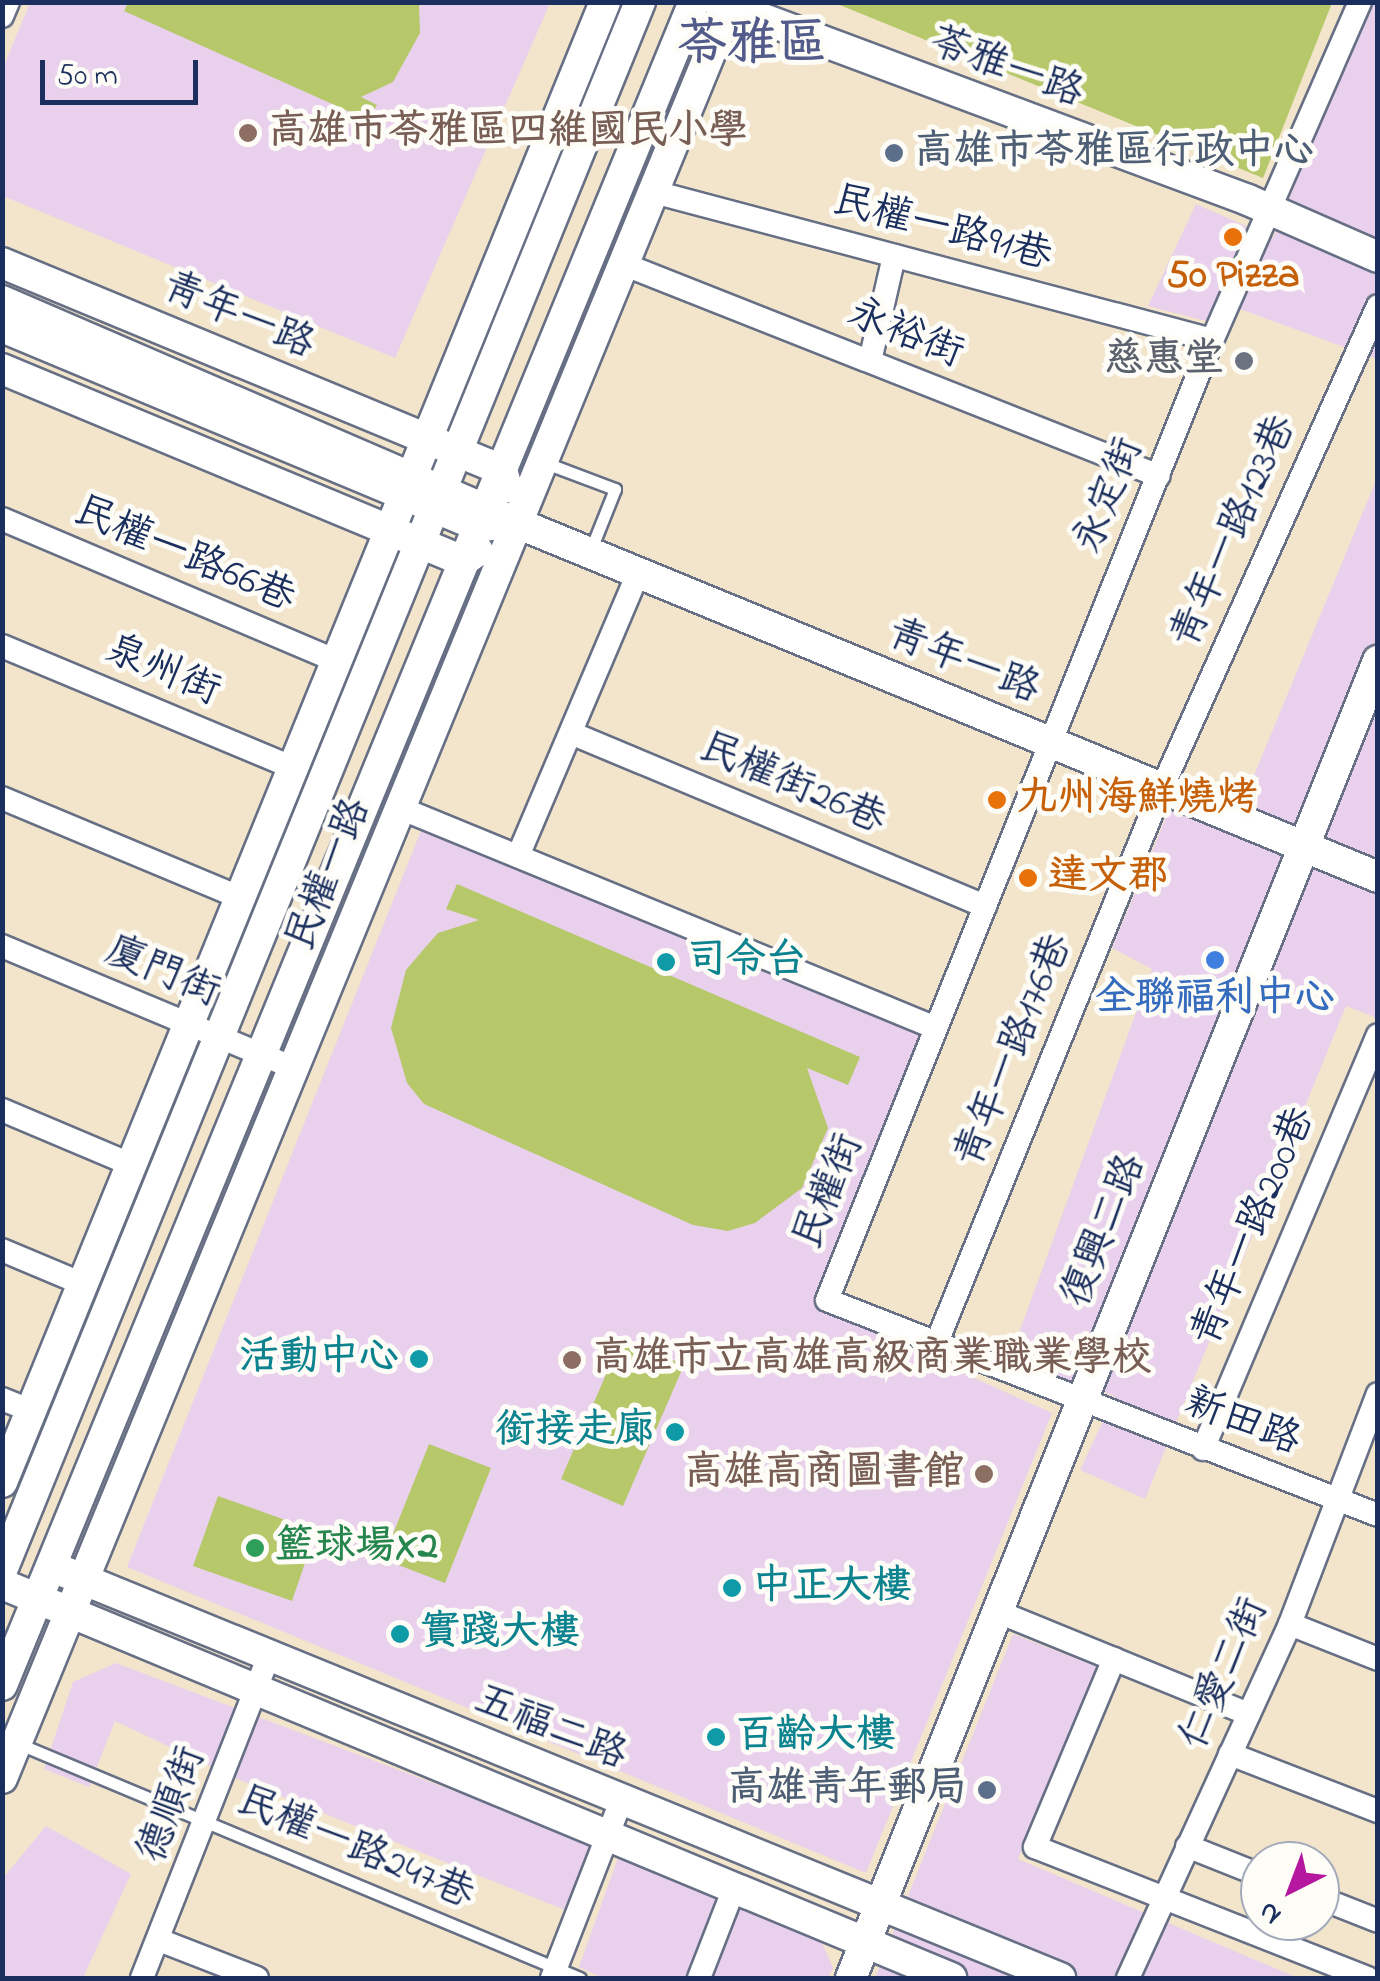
<!DOCTYPE html>
<html>
<head>
<meta charset="utf-8">
<style>
	body { margin:0 }
	#map { position:relative; width:1380px; height:1981px; overflow:hidden; background:#f2e5cb; font-family:"Indie Flower","LXGW WenKai TC",sans-serif }
	div>[style] { position:absolute }
	.built>* { inset:0; background:#e9d1ed }
	.green>* { inset:0; background:#b7c86b }
	.roads { filter:drop-shadow(2px 0 #666f84) drop-shadow(-2px 0 #666f84) drop-shadow(0 2px #666f84) drop-shadow(0 -2px #666f84) }
	.lane>* { height:11px; margin:-5.5px; padding:0 5.5px; transform-origin:5.5px; border-radius:5.5px; background:#fff }
	.street>* { height:22px; margin:-11px; padding:0 11px; transform-origin:11px; border-radius:11px; background:#fff }
	.secondary>* { height:30px; margin:-15px; padding:0 15px; transform-origin:15px; border-radius:15px; background:#fff }
	.dots>* { width:28px; height:28px; translate:-50% -50%; box-sizing:border-box; border:5px solid #fdfcf7; border-radius:50% }
	span { translate:-50% -50%; white-space:nowrap; text-align:center; line-height:1.15; -webkit-text-stroke:10px #fdfcf7; paint-order:stroke }
	.street-label { font-size:40px; color:#1b2f5e }
	.education-label { font-size:40px; color:#785e54; font-weight:700 }
	.left { translate:0 -50%; text-align:left }
	.right { translate:-100% -50%; text-align:right }
	.service-label { font-size:40px; color:#4e5e75; font-weight:700 }
	.food-label { font-size:40px; color:#c56008; font-weight:700 }
	.worship-label { font-size:40px; color:#5b616d; font-weight:700 }
	.culture-label { font-size:40px; color:#0d838f; font-weight:700 }
	.shop-label { font-size:40px; color:#366cbe; font-weight:700 }
	.leisure-label { font-size:40px; color:#27864d; font-weight:700 }
	.district-label { font-size:50px; color:#535b8b; font-weight:700 }
	.frame { position:absolute; inset:0; border:5px solid #1b2f5e; pointer-events:none }
	.north { position:absolute; left:1240px; top:1841px; width:100px; height:100px; box-sizing:border-box; background:#fdfcf7; border:2px solid #a3aaba; border-radius:50%; rotate:222deg; font-size:28px; font-weight:700; line-height:40px; text-align:center; color:#1b2f5e }
	.north::after { content:''; display:block; margin:auto; width:35px; height:45px; background:#b5179e; clip-path:polygon(50% 0,100% 100%,50% 72%,0 100%) }
	.scale { position:absolute; left:40px; top:60px; width:158px; height:45px; box-sizing:border-box; border:5px solid #1b2f5e; border-top:0; padding-left:12px; font-size:30px; line-height:35px; white-space:nowrap; color:#1b2f5e; -webkit-text-stroke:8px #fdfcf7; paint-order:stroke }
</style>
</head>
<body>
<div id="map">
	<div class="built">
		<div style="clip-path:polygon(30px 3px,550px 3px,395px 358px,3px 196px,2px 70px)"></div>
		<div style="clip-path:polygon(1370px 3px,1377px 3px,1377px 359px,1237px 308px,1229px 327px,1148px 306px,1196px 204px,1273px 238px)"></div>
		<div style="clip-path:polygon(1377px 478px,1377px 1018px,1346px 1006px,1145px 1499px,1080px 1470px,1115px 1396px,1009px 1360px,1152px 969px,1112px 948px,1182px 779px,1242px 804px)"></div>
		<div style="clip-path:polygon(422px 828px,925px 1035px,817px 1307px,1052px 1413px,866px 1873px,127px 1567px)"></div>
		<div style="clip-path:polygon(1013px 1634px,1098px 1667px,1018px 1859px,1298px 1978px,875px 1978px)"></div>
		<div style="clip-path:polygon(116px 1663px,594px 1844px,565px 1910px,235px 1778px,115px 1721px,89px 1787px,44px 1769px,73px 1682px)"></div>
		<div style="clip-path:polygon(46px 1826px,131px 1874px,83px 1978px,3px 1978px,3px 1878px)"></div>
		<div style="clip-path:polygon(619px 1855px,820px 1938px,833px 1968px,828px 1978px,603px 1978px,579px 1967px)"></div>
	</div>
	<div class="green">
		<div style="clip-path:polygon(128px 3px,419px 3px,420px 33px,393px 82px,361px 97px,377px 105px,368px 120px,124px 11px)"></div>
		<div style="clip-path:polygon(835px 3px,1332px 3px,1263px 178px)"></div>
		<div style="clip-path:polygon(457px 884px,860px 1057px,848px 1085px,807px 1068px,828px 1128px,802px 1188px,755px 1223px,728px 1231px,693px 1225px,424px 1104px,407px 1083px,391px 1028px,406px 970px,423px 950px,438px 933px,479px 920px,446px 909px)"></div>
		<div style="clip-path:polygon(622px 1337px,684px 1365px,623px 1506px,561px 1479px)"></div>
		<div style="clip-path:polygon(429px 1444px,491px 1468px,445px 1583px,383px 1559px)"></div>
		<div style="clip-path:polygon(218px 1496px,316px 1531px,292px 1601px,193px 1566px)"></div>
	</div>
	<div class="roads">
		<div class="lane">
			<div style="left:543px;top:462px;width:77px;rotate:20.6deg"></div>
			<div style="left:615px;top:489px;width:65px;rotate:111.8deg"></div>
			<div style="left:17px;top:1743px;width:610px;rotate:22.66deg"></div>
		</div>
		<div class="street">
			<div style="left:1360px;top:2px;width:369px;rotate:113.6deg"></div>
			<div style="left:1212px;top:340px;width:1034px;rotate:111.85deg"></div>
			<div style="left:827px;top:1300px;width:591px;rotate:21.32deg"></div>
			<div style="left:2px;top:16px;width:15px;rotate:-67deg"></div>
			<div style="left:654px;top:192px;width:577px;rotate:14.85deg"></div>
			<div style="left:623px;top:264px;width:576px;rotate:21.58deg"></div>
			<div style="left:870px;top:361px;width:108px;rotate:-77.1deg"></div>
			<div style="left:2px;top:519px;width:364px;rotate:23deg"></div>
			<div style="left:2px;top:646px;width:316px;rotate:22.7deg"></div>
			<div style="left:571px;top:733px;width:449px;rotate:22.7deg"></div>
			<div style="left:2px;top:798px;width:259px;rotate:22.7deg"></div>
			<div style="left:400px;top:808px;width:579px;rotate:22.32deg"></div>
			<div style="left:518px;top:856px;width:307px;rotate:-67deg"></div>
			<div style="left:2px;top:946px;width:316px;rotate:22.7deg"></div>
			<div style="left:2px;top:1110px;width:141px;rotate:22.9deg"></div>
			<div style="left:2px;top:1250px;width:88px;rotate:22.8deg"></div>
			<div style="left:937px;top:1342px;width:598px;rotate:-67.9deg"></div>
			<div style="left:1162px;top:788px;width:528px;rotate:-65.86deg"></div>
			<div style="left:2px;top:1399px;width:31px;rotate:22deg"></div>
			<div style="left:1203px;top:1449px;width:449px;rotate:-67.1deg"></div>
			<div style="left:996px;top:1611px;width:273px;rotate:22.2deg"></div>
			<div style="left:1290px;top:1624px;width:95px;rotate:21.7deg"></div>
			<div style="left:1114px;top:1659px;width:204px;rotate:112.8deg"></div>
			<div style="left:1035px;top:1847px;width:358px;rotate:21.5deg"></div>
			<div style="left:1230px;top:1754px;width:159px;rotate:21.1deg"></div>
			<div style="left:1187px;top:1846px;width:79px;rotate:21.7deg"></div>
			<div style="left:1320px;top:1898px;width:62px;rotate:21.6deg"></div>
			<div style="left:159px;top:1940px;width:105px;rotate:21.2deg"></div>
			<div style="left:142px;top:1978px;width:346px;rotate:-68.5deg"></div>
			<div style="left:552px;top:1978px;width:190px;rotate:-68.7deg"></div>
			<div style="left:699px;top:1978px;width:97px;rotate:-68.7deg"></div>
			<div style="left:1128px;top:1978px;width:389px;rotate:-65.4deg"></div>
			<div style="left:1290px;top:1624px;width:246px;rotate:-69.1deg"></div>
		</div>
		<div class="secondary">
			<div style="left:718px;top:2px;width:566px;rotate:20.48deg"></div>
			<div style="left:1248px;top:200px;width:142px;rotate:23.7deg"></div>
			<div style="left:2px;top:263px;width:541px;rotate:22.49deg"></div>
			<div style="left:502px;top:470px;width:18px;rotate:74deg"></div>
			<div style="left:2px;top:301px;width:561px;rotate:23.32deg"></div>
			<div style="left:517px;top:523px;width:931px;rotate:22.35deg"></div>
			<div style="left:2px;top:327px;width:517px;rotate:22.65deg"></div>
			<div style="left:479px;top:526px;width:16px;rotate:-4deg"></div>
			<div style="left:2px;top:369px;width:499px;rotate:22.6deg"></div>
			<div style="left:463px;top:561px;width:18px;rotate:-34deg"></div>
			<div style="left:2px;top:1482px;width:1598px;rotate:-67.83deg"></div>
			<div style="left:2px;top:1570px;width:1693px;rotate:-67.86deg"></div>
			<div style="left:65px;top:1572px;width:1075px;rotate:22.2deg"></div>
			<div style="left:2px;top:1584px;width:1028px;rotate:22.55deg"></div>
			<div style="left:2px;top:1685px;width:1820px;rotate:-67.65deg"></div>
			<div style="left:2px;top:1778px;width:1920px;rotate:-67.68deg"></div>
			<div style="left:851px;top:1978px;width:1419px;rotate:-68.19deg"></div>
		</div>
	</div>
	<div class="dots">
		<div style="left:248px;top:133px;background:#8d6e63"></div>
		<div style="left:894px;top:153px;background:#5c6f8a"></div>
		<div style="left:1233px;top:237px;background:#e8710a"></div>
		<div style="left:1244px;top:361px;background:#6b7280"></div>
		<div style="left:997px;top:800px;background:#e8710a"></div>
		<div style="left:1028px;top:878px;background:#e8710a"></div>
		<div style="left:1215px;top:960px;background:#3f7fe0"></div>
		<div style="left:666px;top:962px;background:#0f9aa8"></div>
		<div style="left:419px;top:1359px;background:#0f9aa8"></div>
		<div style="left:572px;top:1360px;background:#8d6e63"></div>
		<div style="left:675px;top:1432px;background:#0f9aa8"></div>
		<div style="left:984px;top:1474px;background:#8d6e63"></div>
		<div style="left:255px;top:1548px;background:#2e9e5b"></div>
		<div style="left:732px;top:1588px;background:#0f9aa8"></div>
		<div style="left:400px;top:1634px;background:#0f9aa8"></div>
		<div style="left:716px;top:1737px;background:#0f9aa8"></div>
		<div style="left:987px;top:1790px;background:#5c6f8a"></div>
	</div>
	<div class="street-label">
		<span style="left:1006px;top:69px;rotate:20deg">苓雅一路</span>
		<span style="left:942px;top:230px;rotate:15deg">民權一路91巷</span>
		<span style="left:238px;top:317px;rotate:23deg">青年一路</span>
		<span style="left:905px;top:335px;rotate:22deg">永裕街</span>
		<span style="left:1110px;top:496px;rotate:-68deg">永定街</span>
		<span style="left:1235px;top:532px;rotate:-66deg">青年一路123巷</span>
		<span style="left:184px;top:556px;rotate:23deg">民權一路66巷</span>
		<span style="left:963px;top:663px;rotate:22deg">青年一路</span>
		<span style="left:162px;top:672px;rotate:23deg">泉州街</span>
		<span style="left:792px;top:785px;rotate:23deg">民權街26巷</span>
		<span style="left:330px;top:875px;rotate:-68deg">民權一路</span>
		<span style="left:162px;top:973px;rotate:23deg">廈門街</span>
		<span style="left:1015px;top:1051px;rotate:-68deg">青年一路176巷</span>
		<span style="left:830px;top:1192px;rotate:-68deg">民權街</span>
		<span style="left:1255px;top:1227px;rotate:-67deg">青年一路200巷</span>
		<span style="left:1105px;top:1231px;rotate:-68deg">復興二路</span>
		<span style="left:1242px;top:1423px;rotate:21deg">新田路</span>
		<span style="left:1225px;top:1674px;rotate:-66deg">仁愛二街</span>
		<span style="left:550px;top:1729px;rotate:22deg">五福二路</span>
		<span style="left:173px;top:1805px;rotate:-69deg">德順街</span>
		<span style="left:355px;top:1849px;rotate:23deg">民權一路247巷</span>
	</div>
	<div class="education-label">
		<span class="left" style="left:268px;top:133px">高雄市苓雅區四維國民小學</span>
		<span class="left" style="left:592px;top:1360px">高雄市立高雄高級商業職業學校</span>
		<span class="right" style="left:964px;top:1474px">高雄高商圖書館</span>
	</div>
	<div class="service-label">
		<span class="left" style="left:914px;top:153px">高雄市苓雅區行政中心</span>
		<span class="right" style="left:967px;top:1790px">高雄青年郵局</span>
	</div>
	<div class="food-label">
		<span style="left:1233px;top:277px">50 Pizza</span>
		<span class="left" style="left:1017px;top:800px">九州海鮮燒烤</span>
		<span class="left" style="left:1048px;top:878px">達文郡</span>
	</div>
	<div class="worship-label">
		<span class="right" style="left:1224px;top:361px">慈惠堂</span>
	</div>
	<div class="culture-label">
		<span class="left" style="left:686px;top:962px">司令台</span>
		<span class="right" style="left:399px;top:1359px">活動中心</span>
		<span class="right" style="left:655px;top:1432px">銜接走廊</span>
		<span class="left" style="left:752px;top:1588px">中正大樓</span>
		<span class="left" style="left:420px;top:1634px">實踐大樓</span>
		<span class="left" style="left:736px;top:1737px">百齡大樓</span>
	</div>
	<div class="shop-label">
		<span style="left:1215px;top:1000px">全聯福利中心</span>
	</div>
	<div class="leisure-label">
		<span class="left" style="left:275px;top:1548px">籃球場X2</span>
	</div>
	<div class="district-label">
		<span style="left:752px;top:46px">苓雅區</span>
	</div>
	<div class="frame"></div>
	<div class="north">N</div>
	<div class="scale">50 m</div>
</div>
</body>
</html>
